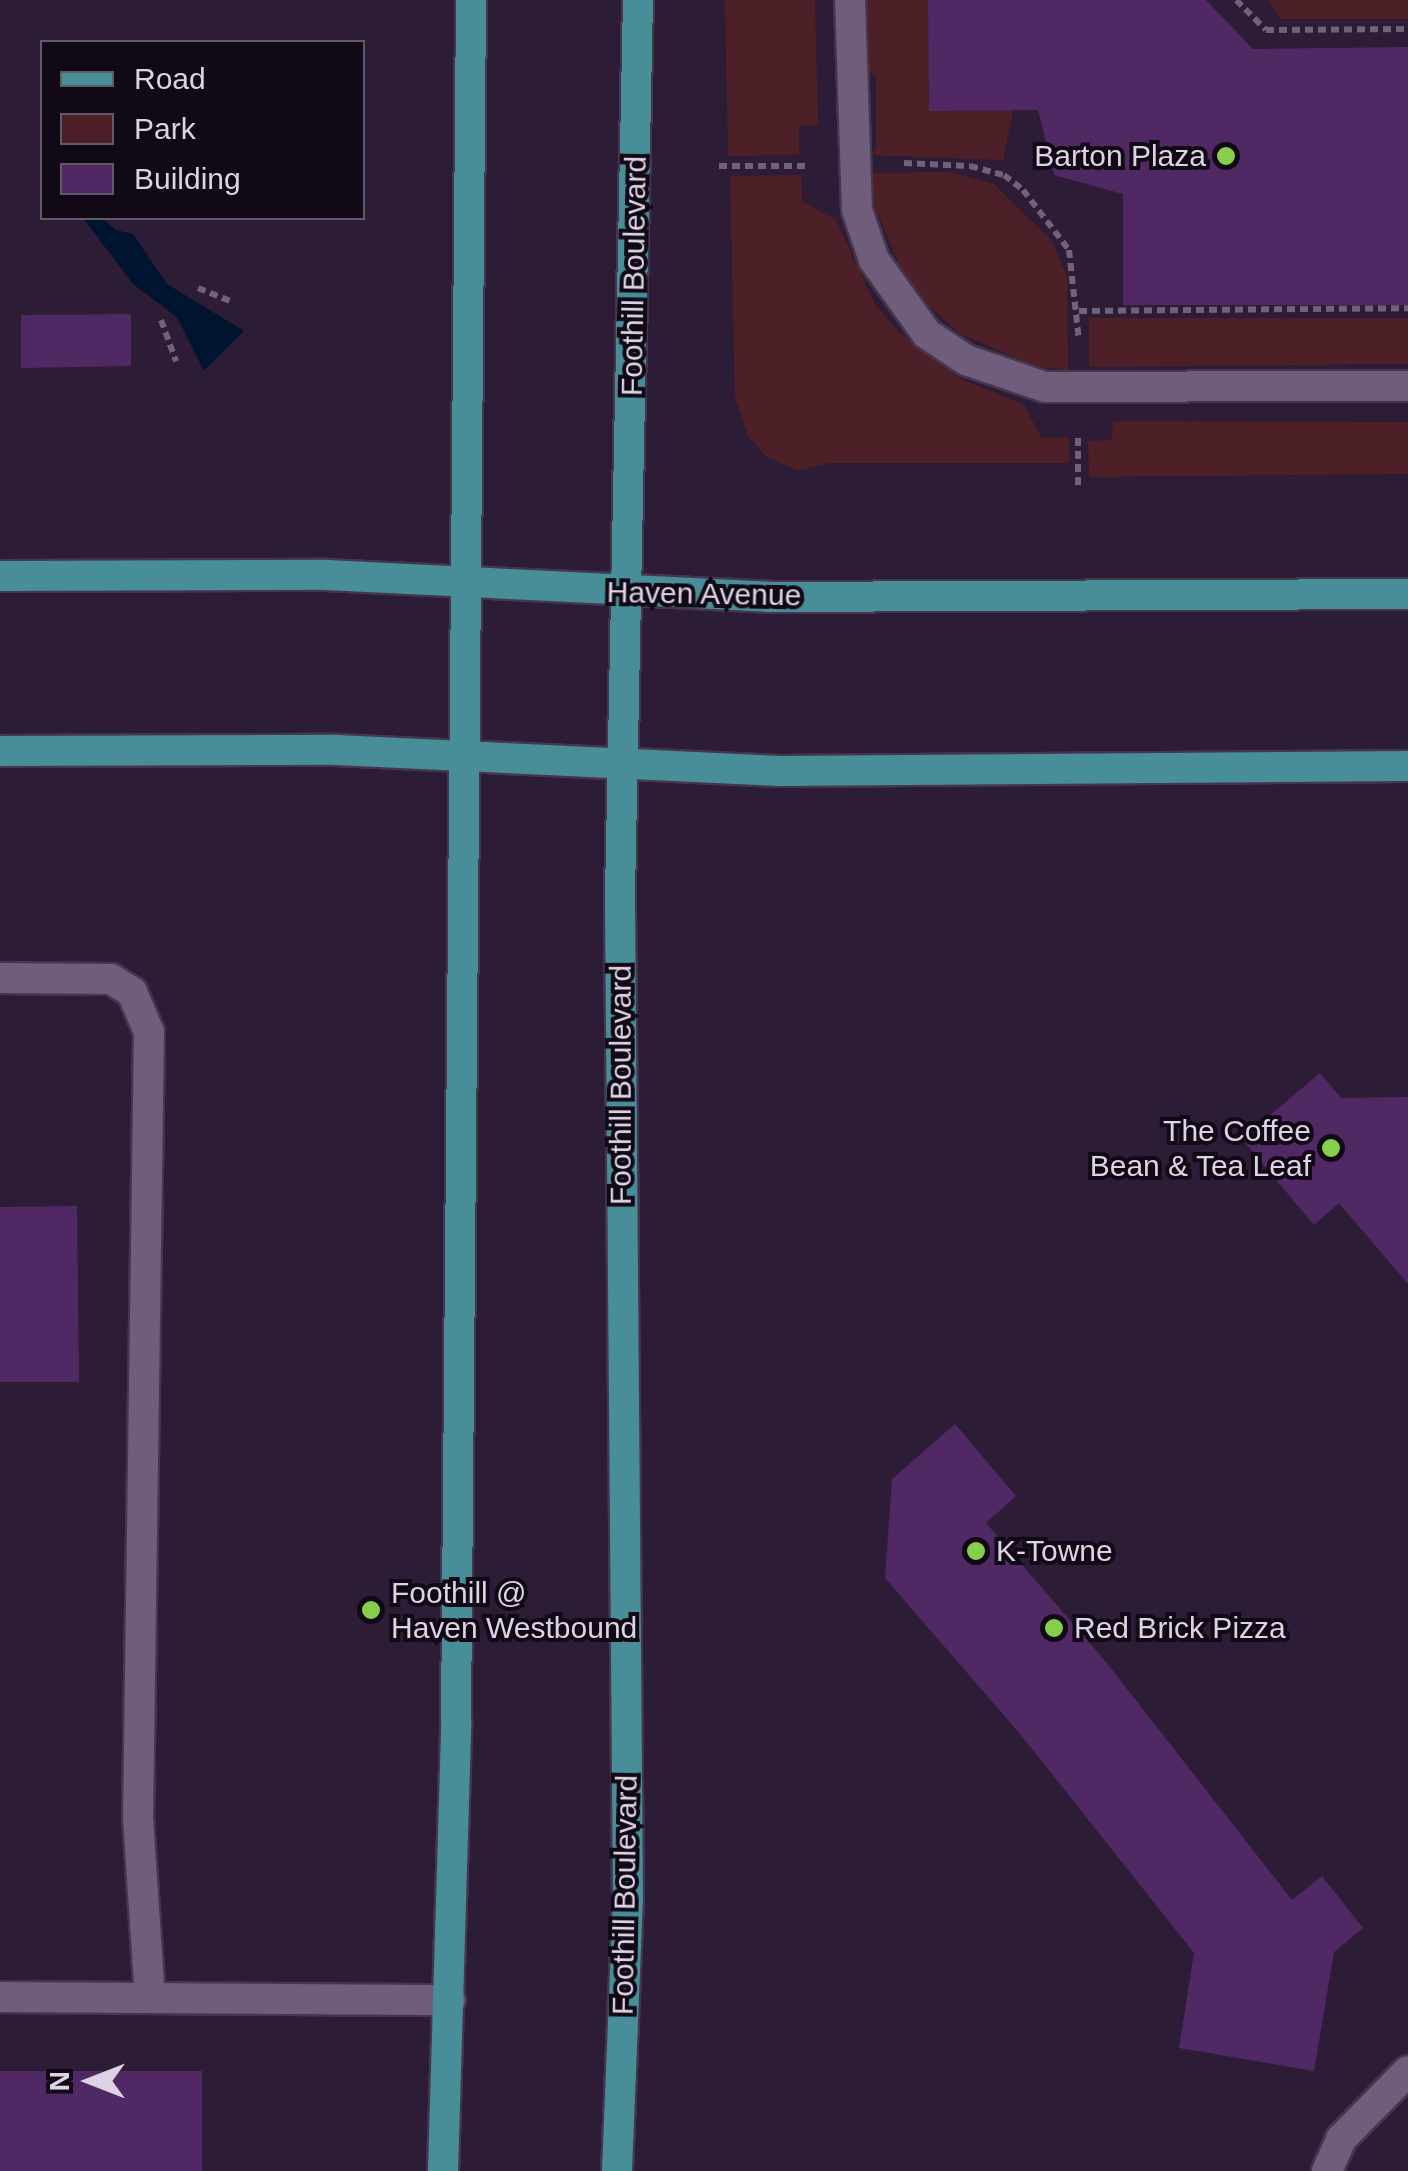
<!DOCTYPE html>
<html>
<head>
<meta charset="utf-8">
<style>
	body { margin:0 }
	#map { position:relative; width:1408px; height:2171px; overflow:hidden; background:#2d1c36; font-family:Arial,sans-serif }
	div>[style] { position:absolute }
	.green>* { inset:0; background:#4d1f26 }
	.water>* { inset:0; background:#00142f }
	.building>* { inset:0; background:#502964 }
	.path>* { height:6px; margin-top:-3px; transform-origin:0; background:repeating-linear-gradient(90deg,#716279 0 8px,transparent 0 13px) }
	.roads { filter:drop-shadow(2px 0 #45364d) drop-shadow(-2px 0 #45364d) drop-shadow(0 2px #45364d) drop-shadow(0 -2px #45364d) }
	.minor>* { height:30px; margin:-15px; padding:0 15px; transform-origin:15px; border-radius:15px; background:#705c7b }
	.major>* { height:30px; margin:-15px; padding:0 15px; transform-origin:15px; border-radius:15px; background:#478e99 }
	.dots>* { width:28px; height:28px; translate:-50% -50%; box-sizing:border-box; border:5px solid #110a16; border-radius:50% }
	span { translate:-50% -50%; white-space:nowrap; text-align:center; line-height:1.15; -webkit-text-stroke:8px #110a16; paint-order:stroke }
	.poi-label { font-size:30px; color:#ded3e5 }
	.right { translate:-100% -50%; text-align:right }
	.left { translate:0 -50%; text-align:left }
	.street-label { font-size:30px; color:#ded3e5 }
	.legend { position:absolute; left:40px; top:40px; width:325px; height:180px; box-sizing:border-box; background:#110a16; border:2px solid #635a69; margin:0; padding:12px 18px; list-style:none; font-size:30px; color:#ded3e5 }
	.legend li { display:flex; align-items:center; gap:20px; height:50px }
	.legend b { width:50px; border:2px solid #635a69 }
	.north { position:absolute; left:40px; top:2031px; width:100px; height:100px; -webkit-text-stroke:8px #110a16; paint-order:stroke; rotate:270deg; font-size:28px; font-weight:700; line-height:40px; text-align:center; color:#ded3e5 }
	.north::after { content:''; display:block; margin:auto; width:35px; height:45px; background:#ded3e5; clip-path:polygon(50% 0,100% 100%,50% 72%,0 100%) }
</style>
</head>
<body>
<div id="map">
	<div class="green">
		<div style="clip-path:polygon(725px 0,815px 0,818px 125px,799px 126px,799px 155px,728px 156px)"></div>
		<div style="clip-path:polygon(864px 0,928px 0,929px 110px,1013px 110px,1003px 160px,868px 155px,876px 149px,876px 76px,864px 68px)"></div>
		<div style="clip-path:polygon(1268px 0,1408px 0,1408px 19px,1280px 19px)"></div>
		<div style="clip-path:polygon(951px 172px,994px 184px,1052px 241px,1067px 276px,1068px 370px,1033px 366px,959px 333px,924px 301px,899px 264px,871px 198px,870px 173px)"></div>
		<div style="clip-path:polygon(801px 175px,802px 201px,836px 220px,875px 304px,899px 332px,959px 378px,1023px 404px,1042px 438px,1069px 437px,1069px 463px,829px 463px,798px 471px,766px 456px,748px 436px,735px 396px,730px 176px)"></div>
		<div style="clip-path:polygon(1089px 318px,1408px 318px,1408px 364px,1089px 367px)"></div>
		<div style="clip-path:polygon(1113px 421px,1408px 422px,1408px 474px,1089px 477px,1088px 441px,1112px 440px)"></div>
	</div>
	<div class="water">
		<div style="clip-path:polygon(83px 218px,102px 218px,116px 230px,133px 234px,167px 284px,244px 331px,204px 371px,177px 317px,133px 284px)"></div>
	</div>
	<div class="building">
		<div style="clip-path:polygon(928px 0,1206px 0,1253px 49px,1408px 47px,1408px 305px,1123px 305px,1123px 194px,1054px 175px,1038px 110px,929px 111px)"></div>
		<div style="clip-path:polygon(131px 314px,131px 366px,21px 368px,21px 315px)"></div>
		<div style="clip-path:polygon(1320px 1073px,1341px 1098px,1408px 1097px,1408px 1284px,1339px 1203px,1314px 1225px,1242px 1139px)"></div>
		<div style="clip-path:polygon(77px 1206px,79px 1382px,0 1382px,0 1207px)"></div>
		<div style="clip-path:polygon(955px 1424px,1016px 1496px,986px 1523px,1106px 1662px,1292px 1900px,1322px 1876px,1363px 1928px,1334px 1952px,1314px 2071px,1179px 2048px,1194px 1953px,1021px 1735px,885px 1578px,892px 1479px)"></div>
		<div style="clip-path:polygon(0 2071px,202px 2071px,202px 2171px,0 2171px)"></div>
	</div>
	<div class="path">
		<div style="left:1236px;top:0;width:42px;rotate:45deg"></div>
		<div style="left:1266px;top:30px;width:142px;rotate:-0.4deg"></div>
		<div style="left:904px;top:163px;width:66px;rotate:2.6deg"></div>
		<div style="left:970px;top:166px;width:35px;rotate:15deg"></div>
		<div style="left:1004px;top:175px;width:24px;rotate:38deg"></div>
		<div style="left:1023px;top:190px;width:76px;rotate:52.5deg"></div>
		<div style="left:1069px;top:250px;width:91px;rotate:83.7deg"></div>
		<div style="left:719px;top:166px;width:88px"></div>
		<div style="left:198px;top:288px;width:37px;rotate:22deg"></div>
		<div style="left:1079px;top:311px;width:329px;rotate:-0.5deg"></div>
		<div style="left:161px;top:320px;width:44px;rotate:69.9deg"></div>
		<div style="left:1078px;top:438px;width:48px;rotate:90deg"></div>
	</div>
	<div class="roads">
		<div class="minor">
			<div style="left:850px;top:0;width:210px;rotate:88.1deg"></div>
			<div style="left:857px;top:210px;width:53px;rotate:71.2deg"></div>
			<div style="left:874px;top:260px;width:91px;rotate:54.4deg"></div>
			<div style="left:927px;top:334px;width:47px;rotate:33.7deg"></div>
			<div style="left:966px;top:360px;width:83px;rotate:18.9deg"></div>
			<div style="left:1045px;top:387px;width:363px;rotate:-0.2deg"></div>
			<div style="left:0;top:978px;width:111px;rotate:0.5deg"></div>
			<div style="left:111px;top:979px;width:25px;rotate:32deg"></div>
			<div style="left:132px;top:992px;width:43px;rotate:67deg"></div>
			<div style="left:149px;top:1032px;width:786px;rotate:90.8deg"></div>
			<div style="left:138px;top:1818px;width:180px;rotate:86.2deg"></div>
			<div style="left:0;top:1997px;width:450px;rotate:0.4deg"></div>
			<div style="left:1327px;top:2171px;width:35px;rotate:-66deg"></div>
			<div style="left:1341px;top:2139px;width:95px;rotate:-45.4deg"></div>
		</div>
		<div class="major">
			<div style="left:0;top:576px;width:326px;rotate:-0.2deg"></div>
			<div style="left:326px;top:575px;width:444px;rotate:2.8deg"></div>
			<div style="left:769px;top:597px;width:639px;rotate:-0.27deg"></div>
			<div style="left:0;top:751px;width:336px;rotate:-0.2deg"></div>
			<div style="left:336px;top:750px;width:444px;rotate:2.7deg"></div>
			<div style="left:780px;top:771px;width:628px;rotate:-0.46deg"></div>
			<div style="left:443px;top:2171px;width:450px;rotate:-88.3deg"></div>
			<div style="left:456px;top:1721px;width:1721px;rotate:-89.5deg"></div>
			<div style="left:617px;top:2171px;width:271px;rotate:-87.7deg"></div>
			<div style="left:628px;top:1900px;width:1005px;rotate:-90.46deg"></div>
			<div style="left:620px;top:895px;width:895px;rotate:-88.85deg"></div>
		</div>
	</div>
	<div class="dots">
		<div style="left:1226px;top:156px;background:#87cf4a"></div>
		<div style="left:1331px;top:1148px;background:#87cf4a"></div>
		<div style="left:976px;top:1551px;background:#87cf4a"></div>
		<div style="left:371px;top:1610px;background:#87cf4a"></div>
		<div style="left:1054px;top:1628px;background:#87cf4a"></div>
	</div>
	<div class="poi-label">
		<span class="right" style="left:1206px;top:156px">Barton Plaza</span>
		<span class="right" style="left:1311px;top:1148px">The Coffee<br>Bean &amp; Tea Leaf</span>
		<span class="left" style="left:996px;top:1551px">K-Towne</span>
		<span class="left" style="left:391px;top:1610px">Foothill @<br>Haven Westbound</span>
		<span class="left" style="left:1074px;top:1628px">Red Brick Pizza</span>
	</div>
	<div class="street-label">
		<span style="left:634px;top:276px;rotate:-89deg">Foothill Boulevard</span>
		<span style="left:704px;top:594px;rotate:1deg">Haven Avenue</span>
		<span style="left:621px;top:1085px;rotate:-90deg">Foothill Boulevard</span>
		<span style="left:625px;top:1895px;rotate:-89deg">Foothill Boulevard</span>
	</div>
	<ul class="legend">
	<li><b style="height:12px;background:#478e99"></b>Road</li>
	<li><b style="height:28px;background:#4d1f26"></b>Park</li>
	<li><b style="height:28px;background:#502964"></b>Building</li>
	</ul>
	<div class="north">N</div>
</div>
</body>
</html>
